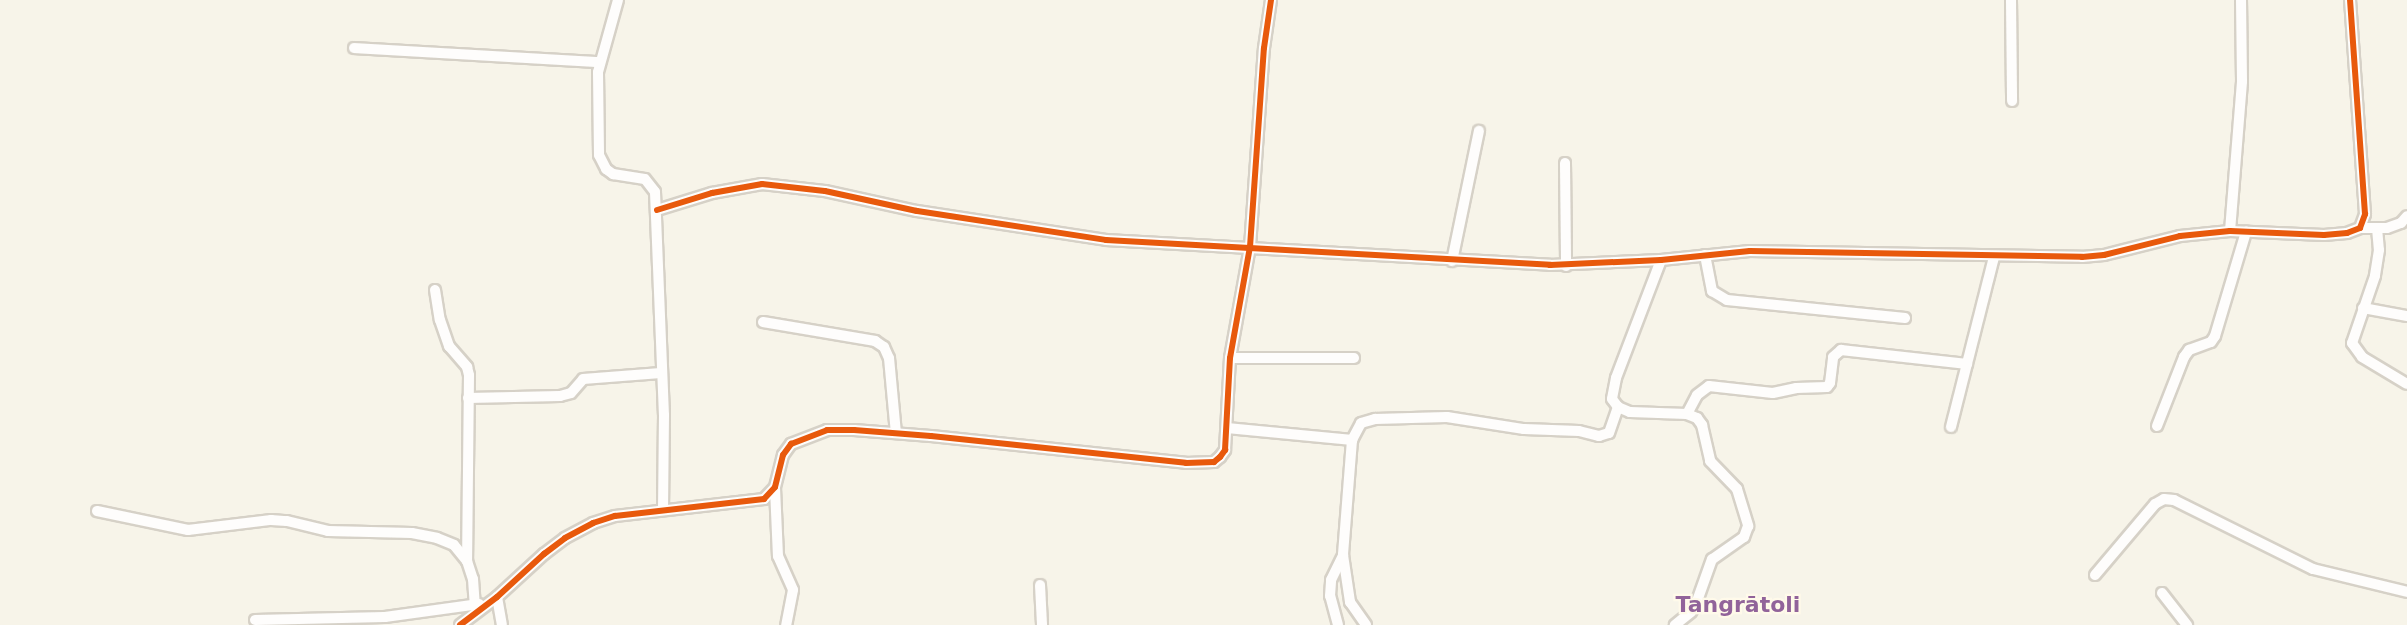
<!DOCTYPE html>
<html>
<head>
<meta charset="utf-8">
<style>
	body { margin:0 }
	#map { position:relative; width:2407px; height:625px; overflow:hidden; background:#f7f4e9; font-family:"DejaVu Sans",sans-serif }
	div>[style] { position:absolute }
	.roads { filter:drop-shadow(2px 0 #d6d1c7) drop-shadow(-2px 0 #d6d1c7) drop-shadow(0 2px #d6d1c7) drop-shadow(0 -2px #d6d1c7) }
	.minor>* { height:10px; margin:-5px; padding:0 5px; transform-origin:5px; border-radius:5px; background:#fefdfc }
	.cycleway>* { height:6px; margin:-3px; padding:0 3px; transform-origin:3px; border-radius:3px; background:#e8590c }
	span { translate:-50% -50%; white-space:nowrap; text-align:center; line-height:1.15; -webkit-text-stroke:4.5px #fffaea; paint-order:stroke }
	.district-label { font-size:22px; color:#91639a; font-weight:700 }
</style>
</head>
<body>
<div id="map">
	<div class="roads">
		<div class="minor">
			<div style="left:618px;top:0;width:75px;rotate:105.5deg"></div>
			<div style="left:598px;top:72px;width:83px;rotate:89.3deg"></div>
			<div style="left:599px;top:155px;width:16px;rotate:63deg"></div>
			<div style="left:606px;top:169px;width:9px;rotate:36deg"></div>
			<div style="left:613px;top:174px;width:32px;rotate:9deg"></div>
			<div style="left:645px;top:179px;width:16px;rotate:52deg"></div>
			<div style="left:655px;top:192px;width:223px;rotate:87.7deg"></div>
			<div style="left:664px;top:415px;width:95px;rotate:90.6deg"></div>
			<div style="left:2011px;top:0;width:101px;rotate:89.4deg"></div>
			<div style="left:354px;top:48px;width:246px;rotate:3.3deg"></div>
			<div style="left:1565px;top:163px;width:103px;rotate:89.4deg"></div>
			<div style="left:657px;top:210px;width:58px;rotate:-17.2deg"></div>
			<div style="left:712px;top:193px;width:51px;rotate:-10.2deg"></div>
			<div style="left:762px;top:184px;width:63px;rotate:6.3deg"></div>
			<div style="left:825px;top:191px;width:94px;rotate:12.3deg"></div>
			<div style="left:917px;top:211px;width:191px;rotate:8.7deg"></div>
			<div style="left:1106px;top:240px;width:445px;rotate:3.2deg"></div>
			<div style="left:1550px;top:265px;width:111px;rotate:-2.6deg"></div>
			<div style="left:1661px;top:260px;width:89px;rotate:-5.8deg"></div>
			<div style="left:1750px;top:251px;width:332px;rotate:1deg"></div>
			<div style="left:2082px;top:257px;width:22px;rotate:-5deg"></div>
			<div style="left:2104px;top:255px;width:78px;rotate:-14deg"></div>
			<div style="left:2180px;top:236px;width:50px;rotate:-5.7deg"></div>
			<div style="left:2230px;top:231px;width:94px;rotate:2.4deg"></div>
			<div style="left:2324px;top:235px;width:23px;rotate:-5deg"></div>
			<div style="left:2347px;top:233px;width:14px;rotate:-21deg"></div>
			<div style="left:2360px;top:228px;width:15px;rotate:-70deg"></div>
			<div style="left:2365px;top:214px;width:215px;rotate:-94deg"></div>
			<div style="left:2360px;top:228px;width:27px"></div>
			<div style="left:2387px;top:228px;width:15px;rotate:-20deg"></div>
			<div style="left:2401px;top:223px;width:9px;rotate:-49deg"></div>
			<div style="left:2377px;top:228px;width:22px;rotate:85deg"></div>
			<div style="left:2379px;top:250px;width:26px;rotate:99deg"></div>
			<div style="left:2375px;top:276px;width:71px;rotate:108.9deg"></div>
			<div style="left:2352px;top:343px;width:17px;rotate:54deg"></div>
			<div style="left:2362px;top:357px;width:52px;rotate:31deg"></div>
			<div style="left:2230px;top:231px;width:150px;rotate:-85.4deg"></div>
			<div style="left:2242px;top:81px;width:81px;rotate:-90.7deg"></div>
			<div style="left:1705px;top:255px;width:37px;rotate:79deg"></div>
			<div style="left:1712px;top:291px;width:17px;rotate:31deg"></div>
			<div style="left:1727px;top:300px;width:179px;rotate:5.8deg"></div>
			<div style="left:1661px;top:260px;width:126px;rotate:110.9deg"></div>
			<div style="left:1616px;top:378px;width:21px;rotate:101deg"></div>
			<div style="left:1612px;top:399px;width:10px;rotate:53deg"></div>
			<div style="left:1618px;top:407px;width:13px;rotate:23deg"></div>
			<div style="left:1630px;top:412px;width:57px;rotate:2deg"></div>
			<div style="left:1687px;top:414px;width:11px;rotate:22deg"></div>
			<div style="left:1697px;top:418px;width:9px;rotate:54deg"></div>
			<div style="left:1702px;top:425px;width:37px;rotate:77deg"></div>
			<div style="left:1710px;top:461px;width:39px;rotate:46deg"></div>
			<div style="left:1737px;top:489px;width:39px;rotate:73deg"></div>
			<div style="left:1748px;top:526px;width:12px;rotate:110deg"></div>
			<div style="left:1744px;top:537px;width:39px;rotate:145deg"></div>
			<div style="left:1712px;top:559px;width:48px;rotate:109.6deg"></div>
			<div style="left:1696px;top:604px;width:9px;rotate:122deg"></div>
			<div style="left:1691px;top:612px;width:21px;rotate:141deg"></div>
			<div style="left:1452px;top:261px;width:133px;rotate:-78.3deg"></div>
			<div style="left:435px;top:290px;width:30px;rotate:81deg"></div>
			<div style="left:440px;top:320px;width:28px;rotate:71deg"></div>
			<div style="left:449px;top:346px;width:28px;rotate:49deg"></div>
			<div style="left:467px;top:367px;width:8px;rotate:76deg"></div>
			<div style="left:469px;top:375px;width:186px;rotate:90.6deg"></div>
			<div style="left:2363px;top:308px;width:45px;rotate:10.3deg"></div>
			<div style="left:763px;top:322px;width:114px;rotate:9.6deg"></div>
			<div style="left:875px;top:341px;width:11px;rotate:34deg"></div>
			<div style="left:884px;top:347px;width:12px;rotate:66deg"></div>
			<div style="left:889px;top:358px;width:75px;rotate:84.7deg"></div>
			<div style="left:1230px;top:358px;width:124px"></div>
			<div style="left:468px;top:398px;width:92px;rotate:-1.2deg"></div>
			<div style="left:560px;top:396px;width:11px;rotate:-15deg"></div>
			<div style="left:571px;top:393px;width:18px;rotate:-49deg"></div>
			<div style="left:583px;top:379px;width:78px;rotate:-4.4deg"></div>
			<div style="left:1687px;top:414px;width:21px;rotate:-62deg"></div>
			<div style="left:1697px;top:395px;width:15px;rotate:-37deg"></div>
			<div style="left:1709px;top:386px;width:64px;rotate:6.2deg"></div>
			<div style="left:1773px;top:393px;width:24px;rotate:-12deg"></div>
			<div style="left:1796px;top:388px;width:31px;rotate:-2deg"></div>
			<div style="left:1827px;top:387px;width:5px;rotate:-53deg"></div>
			<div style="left:1830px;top:383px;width:26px;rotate:-83deg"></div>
			<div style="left:1833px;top:357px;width:11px;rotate:-41deg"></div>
			<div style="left:1841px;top:350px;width:127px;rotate:6.3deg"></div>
			<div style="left:2157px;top:426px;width:74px;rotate:-68.6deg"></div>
			<div style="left:2184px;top:357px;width:9px;rotate:-54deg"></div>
			<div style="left:2189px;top:350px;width:23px;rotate:-20deg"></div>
			<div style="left:2211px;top:342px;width:7px;rotate:-56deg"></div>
			<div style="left:2215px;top:336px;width:109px;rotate:-73.4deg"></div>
			<div style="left:1951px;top:427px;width:175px;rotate:-75.8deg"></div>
			<div style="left:1227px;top:428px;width:126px;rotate:5.5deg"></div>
			<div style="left:1352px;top:440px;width:19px;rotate:-62deg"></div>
			<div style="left:1361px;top:423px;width:15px;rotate:-16deg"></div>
			<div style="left:1375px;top:419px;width:72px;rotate:-1.6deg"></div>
			<div style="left:1447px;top:417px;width:78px;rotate:8.9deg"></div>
			<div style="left:1524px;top:429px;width:55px;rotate:2.1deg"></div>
			<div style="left:1579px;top:431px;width:21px;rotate:14deg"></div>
			<div style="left:1599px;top:436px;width:10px;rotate:-17deg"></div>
			<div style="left:1609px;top:433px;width:28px;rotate:-71deg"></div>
			<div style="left:1352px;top:440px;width:115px;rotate:94.5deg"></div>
			<div style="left:1343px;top:555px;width:48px;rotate:81.5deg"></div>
			<div style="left:1350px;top:602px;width:28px;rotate:55deg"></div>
			<div style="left:775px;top:488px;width:68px;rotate:87.5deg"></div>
			<div style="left:778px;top:556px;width:37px;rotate:66deg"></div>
			<div style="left:793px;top:590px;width:36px;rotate:101deg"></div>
			<div style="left:97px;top:511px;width:93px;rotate:11.8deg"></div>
			<div style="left:188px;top:530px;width:84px;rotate:-6.9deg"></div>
			<div style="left:271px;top:520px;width:16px;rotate:4deg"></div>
			<div style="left:287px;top:521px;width:42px;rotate:13.7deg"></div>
			<div style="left:328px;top:531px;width:84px;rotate:1.4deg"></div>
			<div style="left:412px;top:533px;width:25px;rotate:11deg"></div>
			<div style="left:437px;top:538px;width:18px;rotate:22deg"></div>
			<div style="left:454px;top:545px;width:21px;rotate:51deg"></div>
			<div style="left:467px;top:561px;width:19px;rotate:72deg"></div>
			<div style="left:473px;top:579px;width:26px;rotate:86deg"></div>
			<div style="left:2095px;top:575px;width:93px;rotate:-49.8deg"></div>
			<div style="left:2155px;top:504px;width:10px;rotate:-29deg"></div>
			<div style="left:2164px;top:499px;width:10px;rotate:6deg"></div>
			<div style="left:2174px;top:500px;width:155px;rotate:26.4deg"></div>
			<div style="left:2313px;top:569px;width:97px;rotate:13.7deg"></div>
			<div style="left:1040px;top:585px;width:40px;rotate:87.1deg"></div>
			<div style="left:2162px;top:593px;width:41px;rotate:52deg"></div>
			<div style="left:497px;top:597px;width:28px;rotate:80deg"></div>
			<div style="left:255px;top:620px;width:130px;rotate:-1.3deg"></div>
			<div style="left:385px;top:617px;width:95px;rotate:-7.9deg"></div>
			<div style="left:460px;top:625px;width:46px;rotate:-37.1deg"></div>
			<div style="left:497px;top:597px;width:64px;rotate:-42.5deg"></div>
			<div style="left:544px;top:554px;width:26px;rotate:-37deg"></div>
			<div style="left:565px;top:538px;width:32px;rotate:-28deg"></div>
			<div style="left:593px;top:523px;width:23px;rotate:-18deg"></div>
			<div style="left:615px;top:516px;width:150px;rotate:-6.5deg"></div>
			<div style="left:764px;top:499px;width:16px;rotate:-47deg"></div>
			<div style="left:775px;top:487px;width:33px;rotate:-76deg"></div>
			<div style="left:783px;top:455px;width:14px;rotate:-54deg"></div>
			<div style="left:791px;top:444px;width:39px;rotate:-21deg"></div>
			<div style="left:827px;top:430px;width:27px"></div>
			<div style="left:854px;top:430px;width:77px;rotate:4.5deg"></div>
			<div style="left:931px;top:436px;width:256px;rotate:6deg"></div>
			<div style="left:1186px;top:463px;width:28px;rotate:-2deg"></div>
			<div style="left:1214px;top:462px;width:8px;rotate:-40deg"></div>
			<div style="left:1220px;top:457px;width:9px;rotate:-54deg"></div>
			<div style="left:1225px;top:450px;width:92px;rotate:-86.9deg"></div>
			<div style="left:1230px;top:358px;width:113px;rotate:-79.8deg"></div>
			<div style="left:1250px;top:247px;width:199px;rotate:-86deg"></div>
			<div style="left:1264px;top:48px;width:49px;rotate:-81.7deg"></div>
			<div style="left:1338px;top:625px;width:30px;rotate:-105deg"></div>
			<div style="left:1330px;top:596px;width:16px;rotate:-86deg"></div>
			<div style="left:1331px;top:580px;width:28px;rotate:-64deg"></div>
		</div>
	</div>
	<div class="cycleway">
		<div style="left:657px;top:210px;width:58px;rotate:-17.2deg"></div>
		<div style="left:712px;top:193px;width:51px;rotate:-10.2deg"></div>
		<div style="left:762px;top:184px;width:63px;rotate:6.3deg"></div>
		<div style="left:825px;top:191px;width:94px;rotate:12.3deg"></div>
		<div style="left:917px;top:211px;width:191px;rotate:8.7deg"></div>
		<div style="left:1106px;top:240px;width:445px;rotate:3.2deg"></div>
		<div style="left:1550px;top:265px;width:111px;rotate:-2.6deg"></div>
		<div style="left:1661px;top:260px;width:89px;rotate:-5.8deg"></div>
		<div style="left:1750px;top:251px;width:332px;rotate:1deg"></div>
		<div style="left:2082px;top:257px;width:22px;rotate:-5deg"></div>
		<div style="left:2104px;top:255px;width:78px;rotate:-14deg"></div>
		<div style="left:2180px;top:236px;width:50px;rotate:-5.7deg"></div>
		<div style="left:2230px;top:231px;width:94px;rotate:2.4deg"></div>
		<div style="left:2324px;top:235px;width:23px;rotate:-5deg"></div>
		<div style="left:2347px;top:233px;width:14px;rotate:-21deg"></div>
		<div style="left:2360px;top:228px;width:15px;rotate:-70deg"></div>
		<div style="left:2365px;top:214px;width:215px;rotate:-94deg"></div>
		<div style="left:460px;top:625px;width:46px;rotate:-37.1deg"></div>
		<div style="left:497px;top:597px;width:64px;rotate:-42.5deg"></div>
		<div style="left:544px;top:554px;width:26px;rotate:-37deg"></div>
		<div style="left:565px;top:538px;width:32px;rotate:-28deg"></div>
		<div style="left:593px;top:523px;width:23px;rotate:-18deg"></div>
		<div style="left:615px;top:516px;width:150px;rotate:-6.5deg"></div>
		<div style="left:764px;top:499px;width:16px;rotate:-47deg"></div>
		<div style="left:775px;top:487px;width:33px;rotate:-76deg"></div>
		<div style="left:783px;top:455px;width:14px;rotate:-54deg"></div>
		<div style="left:791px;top:444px;width:39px;rotate:-21deg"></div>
		<div style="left:827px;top:430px;width:27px"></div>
		<div style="left:854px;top:430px;width:77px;rotate:4.5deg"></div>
		<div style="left:931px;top:436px;width:256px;rotate:6deg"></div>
		<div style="left:1186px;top:463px;width:28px;rotate:-2deg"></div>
		<div style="left:1214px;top:462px;width:8px;rotate:-40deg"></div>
		<div style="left:1220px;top:457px;width:9px;rotate:-54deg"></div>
		<div style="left:1225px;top:450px;width:92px;rotate:-86.9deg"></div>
		<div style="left:1230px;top:358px;width:113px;rotate:-79.8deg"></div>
		<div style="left:1250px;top:247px;width:199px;rotate:-86deg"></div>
		<div style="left:1264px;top:48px;width:49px;rotate:-81.7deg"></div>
	</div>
	<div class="district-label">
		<span style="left:1738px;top:605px">Tangrātoli</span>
	</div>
</div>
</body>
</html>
